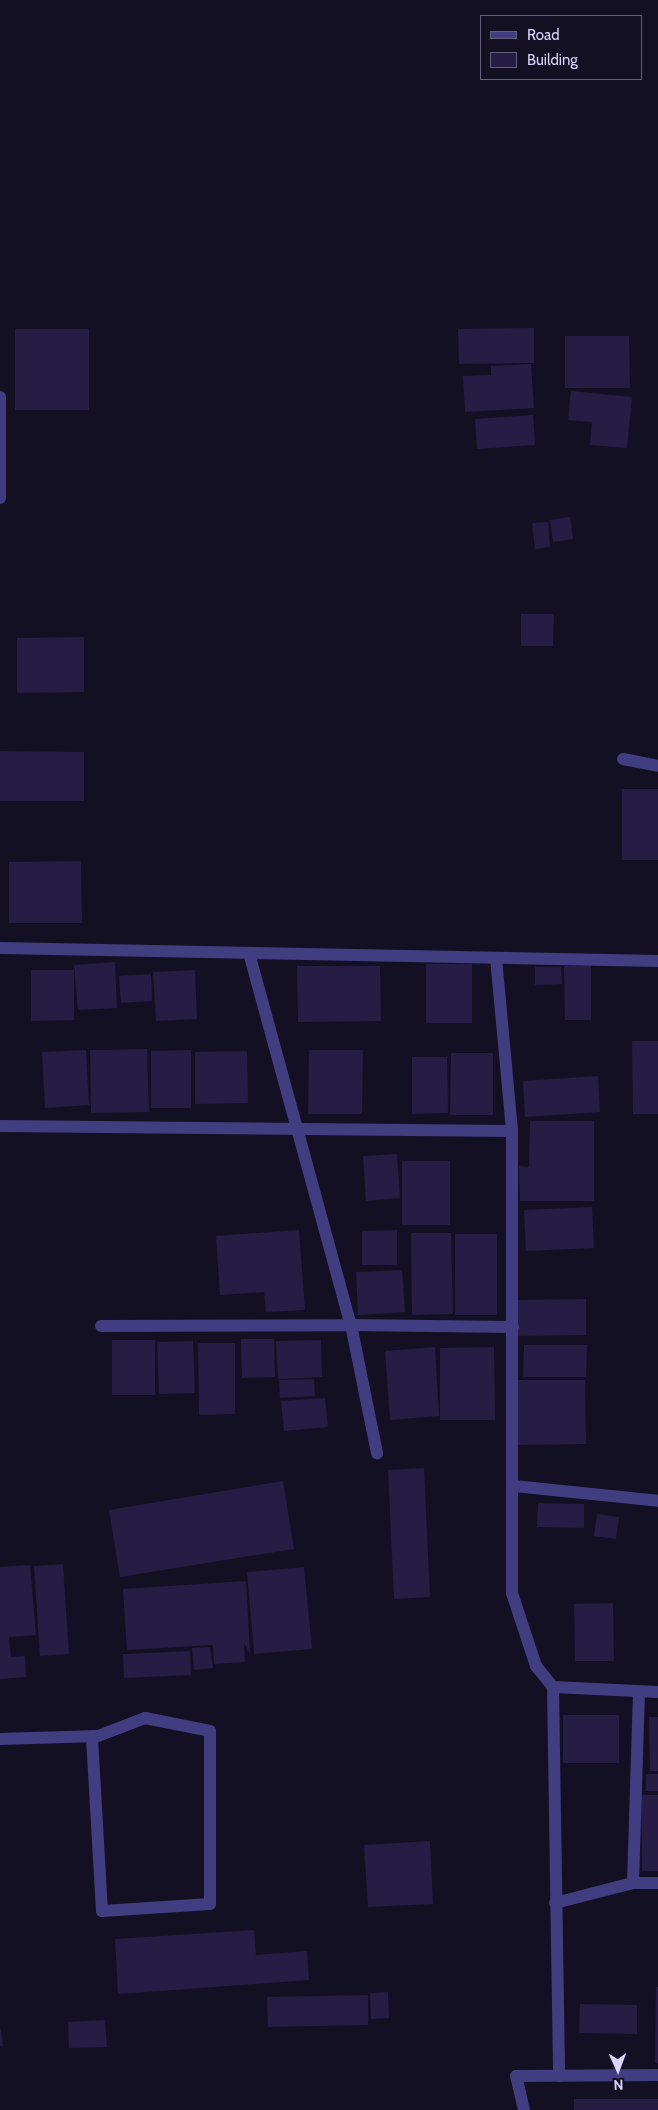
<!DOCTYPE html>
<html>
<head>
<meta charset="utf-8">
<style>
	body { margin:0 }
	#map { position:relative; width:658px; height:2110px; overflow:hidden; background:#131023; font-family:Cabin,sans-serif }
	div>[style] { position:absolute }
	.building>* { inset:0; background:#251d43 }
	.minor>* { height:12px; margin:-6px; padding:0 6px; transform-origin:6px; border-radius:6px; background:#413d80 }
	span { translate:-50% -50%; white-space:nowrap; text-align:center; line-height:1.15; -webkit-text-stroke:4.5px #131023; paint-order:stroke }
	.legend { position:absolute; left:480px; top:15px; width:162px; height:65px; box-sizing:border-box; background:#131023; border:1px solid #635e7a; margin:0; padding:6px 9px; list-style:none; font-size:15px; color:#dad4fd }
	.legend li { display:flex; align-items:center; gap:10px; height:25px }
	.legend b { width:25px; border:1px solid #635e7a }
	.north { position:absolute; left:593px; top:2045px; width:50px; height:50px; -webkit-text-stroke:4px #131023; paint-order:stroke; rotate:178deg; font-size:14px; font-weight:700; line-height:20px; text-align:center; color:#dad4fd }
	.north::after { content:''; display:block; margin:auto; width:18px; height:22px; background:#dad4fd; clip-path:polygon(50% 0,100% 100%,50% 72%,0 100%) }
</style>
</head>
<body>
<div id="map">
	<div class="building">
		<div style="clip-path:polygon(534px 328px,534px 363px,459px 364px,458px 329px)"></div>
		<div style="clip-path:polygon(15px 329px,89px 329px,89px 410px,15px 410px)"></div>
		<div style="clip-path:polygon(565px 336px,629px 336px,630px 388px,565px 388px)"></div>
		<div style="clip-path:polygon(531px 364px,534px 408px,465px 412px,463px 376px,491px 375px,491px 366px)"></div>
		<div style="clip-path:polygon(571px 391px,632px 397px,627px 448px,590px 445px,592px 422px,568px 420px)"></div>
		<div style="clip-path:polygon(533px 415px,535px 445px,477px 449px,475px 419px)"></div>
		<div style="clip-path:polygon(570px 517px,573px 539px,553px 542px,550px 520px)"></div>
		<div style="clip-path:polygon(548px 522px,550px 547px,535px 549px,532px 523px)"></div>
		<div style="clip-path:polygon(521px 614px,554px 614px,553px 646px,521px 646px)"></div>
		<div style="clip-path:polygon(84px 637px,84px 692px,17px 693px,17px 638px)"></div>
		<div style="clip-path:polygon(0 751px,84px 752px,84px 801px,0 801px)"></div>
		<div style="clip-path:polygon(622px 789px,658px 789px,658px 860px,622px 860px)"></div>
		<div style="clip-path:polygon(81px 861px,82px 923px,9px 923px,9px 862px)"></div>
		<div style="clip-path:polygon(115px 962px,117px 1008px,78px 1010px,74px 965px)"></div>
		<div style="clip-path:polygon(426px 964px,472px 964px,472px 1023px,426px 1023px)"></div>
		<div style="clip-path:polygon(591px 965px,591px 1020px,565px 1020px,564px 966px)"></div>
		<div style="clip-path:polygon(297px 966px,380px 966px,381px 1021px,298px 1022px)"></div>
		<div style="clip-path:polygon(535px 967px,561px 967px,562px 984px,535px 985px)"></div>
		<div style="clip-path:polygon(31px 970px,74px 970px,74px 1020px,31px 1021px)"></div>
		<div style="clip-path:polygon(195px 970px,197px 1019px,156px 1021px,153px 972px)"></div>
		<div style="clip-path:polygon(151px 974px,152px 1001px,121px 1003px,119px 976px)"></div>
		<div style="clip-path:polygon(632px 1041px,658px 1041px,658px 1114px,633px 1114px)"></div>
		<div style="clip-path:polygon(147px 1049px,149px 1112px,91px 1113px,90px 1050px)"></div>
		<div style="clip-path:polygon(86px 1050px,89px 1105px,45px 1108px,42px 1052px)"></div>
		<div style="clip-path:polygon(191px 1050px,191px 1108px,151px 1108px,151px 1051px)"></div>
		<div style="clip-path:polygon(309px 1050px,363px 1050px,362px 1114px,308px 1114px)"></div>
		<div style="clip-path:polygon(247px 1051px,248px 1103px,195px 1104px,195px 1052px)"></div>
		<div style="clip-path:polygon(451px 1053px,493px 1053px,493px 1115px,450px 1115px)"></div>
		<div style="clip-path:polygon(412px 1057px,447px 1057px,448px 1113px,412px 1114px)"></div>
		<div style="clip-path:polygon(598px 1076px,600px 1112px,525px 1117px,523px 1081px)"></div>
		<div style="clip-path:polygon(530px 1121px,594px 1121px,594px 1201px,520px 1201px,519px 1166px,529px 1167px)"></div>
		<div style="clip-path:polygon(397px 1154px,400px 1198px,366px 1201px,363px 1156px)"></div>
		<div style="clip-path:polygon(402px 1161px,450px 1161px,450px 1225px,402px 1225px)"></div>
		<div style="clip-path:polygon(592px 1207px,594px 1248px,526px 1251px,524px 1210px)"></div>
		<div style="clip-path:polygon(299px 1230px,305px 1310px,266px 1312px,264px 1292px,220px 1295px,216px 1236px)"></div>
		<div style="clip-path:polygon(397px 1230px,397px 1265px,362px 1265px,362px 1231px)"></div>
		<div style="clip-path:polygon(411px 1233px,451px 1233px,453px 1314px,412px 1315px)"></div>
		<div style="clip-path:polygon(455px 1234px,497px 1234px,497px 1315px,455px 1315px)"></div>
		<div style="clip-path:polygon(402px 1270px,405px 1312px,358px 1315px,356px 1272px)"></div>
		<div style="clip-path:polygon(586px 1299px,586px 1335px,518px 1336px,517px 1300px)"></div>
		<div style="clip-path:polygon(241px 1339px,274px 1339px,275px 1377px,242px 1378px)"></div>
		<div style="clip-path:polygon(112px 1340px,155px 1340px,155px 1395px,112px 1395px)"></div>
		<div style="clip-path:polygon(321px 1340px,322px 1377px,278px 1379px,276px 1341px)"></div>
		<div style="clip-path:polygon(193px 1341px,195px 1393px,159px 1394px,157px 1342px)"></div>
		<div style="clip-path:polygon(198px 1343px,235px 1343px,235px 1414px,199px 1415px)"></div>
		<div style="clip-path:polygon(524px 1345px,587px 1345px,586px 1377px,523px 1377px)"></div>
		<div style="clip-path:polygon(435px 1347px,439px 1416px,390px 1420px,385px 1351px)"></div>
		<div style="clip-path:polygon(494px 1347px,495px 1420px,440px 1420px,440px 1348px)"></div>
		<div style="clip-path:polygon(314px 1379px,315px 1396px,280px 1398px,279px 1380px)"></div>
		<div style="clip-path:polygon(516px 1380px,585px 1380px,586px 1444px,516px 1445px)"></div>
		<div style="clip-path:polygon(325px 1398px,328px 1427px,284px 1431px,281px 1401px)"></div>
		<div style="clip-path:polygon(424px 1468px,430px 1597px,394px 1599px,388px 1470px)"></div>
		<div style="clip-path:polygon(283px 1481px,294px 1549px,120px 1577px,109px 1510px)"></div>
		<div style="clip-path:polygon(538px 1503px,584px 1504px,584px 1528px,537px 1527px)"></div>
		<div style="clip-path:polygon(597px 1514px,619px 1517px,616px 1539px,594px 1536px)"></div>
		<div style="clip-path:polygon(63px 1564px,69px 1654px,40px 1656px,34px 1566px)"></div>
		<div style="clip-path:polygon(30px 1565px,36px 1635px,9px 1637px,11px 1657px,25px 1656px,26px 1677px,0 1679px,0 1567px)"></div>
		<div style="clip-path:polygon(304px 1567px,312px 1649px,254px 1654px,247px 1572px)"></div>
		<div style="clip-path:polygon(246px 1581px,250px 1653px,244px 1643px,245px 1662px,214px 1664px,213px 1645px,127px 1650px,123px 1589px)"></div>
		<div style="clip-path:polygon(613px 1603px,614px 1661px,575px 1661px,574px 1604px)"></div>
		<div style="clip-path:polygon(210px 1647px,213px 1668px,194px 1670px,192px 1648px)"></div>
		<div style="clip-path:polygon(190px 1651px,191px 1675px,124px 1678px,123px 1654px)"></div>
		<div style="clip-path:polygon(563px 1715px,619px 1715px,619px 1763px,563px 1763px)"></div>
		<div style="clip-path:polygon(649px 1717px,658px 1717px,658px 1771px,650px 1771px)"></div>
		<div style="clip-path:polygon(646px 1774px,658px 1774px,658px 1791px,646px 1791px)"></div>
		<div style="clip-path:polygon(641px 1795px,658px 1795px,658px 1871px,642px 1871px)"></div>
		<div style="clip-path:polygon(430px 1841px,433px 1904px,368px 1907px,364px 1845px)"></div>
		<div style="clip-path:polygon(254px 1930px,256px 1955px,307px 1951px,309px 1980px,118px 1994px,115px 1939px)"></div>
		<div style="clip-path:polygon(656px 1987px,658px 1987px,658px 2063px,655px 2063px)"></div>
		<div style="clip-path:polygon(388px 1992px,389px 2018px,371px 2019px,370px 1993px)"></div>
		<div style="clip-path:polygon(368px 1995px,368px 2025px,268px 2027px,267px 1997px)"></div>
		<div style="clip-path:polygon(580px 2004px,637px 2005px,637px 2034px,579px 2033px)"></div>
		<div style="clip-path:polygon(105px 2020px,107px 2047px,69px 2048px,68px 2022px)"></div>
		<div style="clip-path:polygon(0 2029px,1px 2029px,3px 2046px,0 2046px)"></div>
		<div style="clip-path:polygon(574px 2099px,658px 2099px,658px 2110px,574px 2110px)"></div>
	</div>
	<div class="minor">
		<div style="left:0;top:397px;width:101px;rotate:90deg"></div>
		<div style="left:623px;top:759px;width:36px;rotate:11deg"></div>
		<div style="left:0;top:948px;width:658px;rotate:1.13deg"></div>
		<div style="left:249px;top:953px;width:386px;rotate:74.7deg"></div>
		<div style="left:351px;top:1325px;width:162px;rotate:0.7deg"></div>
		<div style="left:496px;top:958px;width:174px;rotate:84.7deg"></div>
		<div style="left:0;top:1126px;width:512px;rotate:0.56deg"></div>
		<div style="left:512px;top:1131px;width:462px;rotate:90deg"></div>
		<div style="left:512px;top:1593px;width:77px;rotate:71.8deg"></div>
		<div style="left:536px;top:1666px;width:27px;rotate:51deg"></div>
		<div style="left:553px;top:1687px;width:389px;rotate:89.1deg"></div>
		<div style="left:101px;top:1326px;width:250px;rotate:-0.2deg"></div>
		<div style="left:351px;top:1325px;width:131px;rotate:78.5deg"></div>
		<div style="left:514px;top:1486px;width:145px;rotate:5.9deg"></div>
		<div style="left:553px;top:1687px;width:105px;rotate:2.7deg"></div>
		<div style="left:639px;top:1692px;width:191px;rotate:91.8deg"></div>
		<div style="left:633px;top:1883px;width:25px"></div>
		<div style="left:0;top:1739px;width:98px;rotate:-1.8deg"></div>
		<div style="left:98px;top:1736px;width:50px;rotate:-21deg"></div>
		<div style="left:145px;top:1718px;width:66px;rotate:11.3deg"></div>
		<div style="left:210px;top:1731px;width:173px;rotate:90deg"></div>
		<div style="left:210px;top:1904px;width:108px;rotate:176.3deg"></div>
		<div style="left:102px;top:1911px;width:175px;rotate:-93.3deg"></div>
		<div style="left:555px;top:1903px;width:81px;rotate:-14.4deg"></div>
		<div style="left:524px;top:2110px;width:35px;rotate:-103deg"></div>
		<div style="left:516px;top:2076px;width:142px;rotate:-0.4deg"></div>
	</div>
	<ul class="legend">
	<li><b style="height:6px;background:#413d80"></b>Road</li>
	<li><b style="height:14px;background:#251d43"></b>Building</li>
	</ul>
	<div class="north">N</div>
</div>
</body>
</html>
